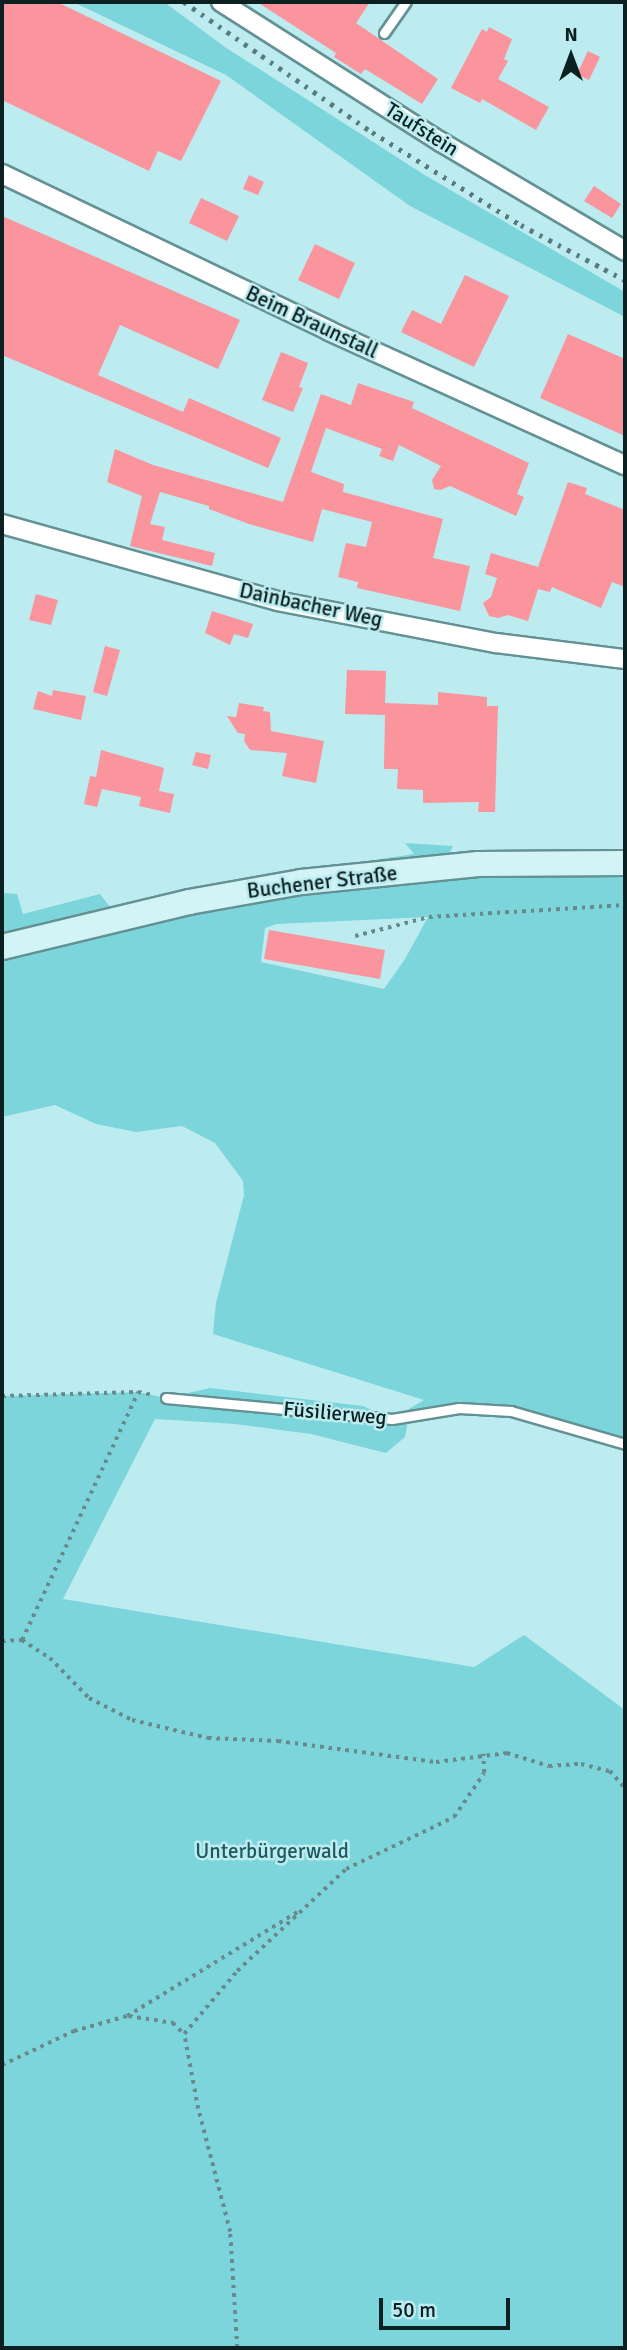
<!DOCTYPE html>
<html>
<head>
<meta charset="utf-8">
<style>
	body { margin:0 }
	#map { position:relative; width:627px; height:2350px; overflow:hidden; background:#bcecf0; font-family:Signika,sans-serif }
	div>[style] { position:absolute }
	.green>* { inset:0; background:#7dd5dc }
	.building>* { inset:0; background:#fa949d }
	.path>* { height:3.5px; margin-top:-1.75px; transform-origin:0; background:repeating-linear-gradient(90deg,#688a8d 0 3.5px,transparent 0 8.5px) }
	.roads { filter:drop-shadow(2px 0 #639194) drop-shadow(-2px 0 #639194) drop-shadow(0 2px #639194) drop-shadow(0 -2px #639194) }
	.service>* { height:9px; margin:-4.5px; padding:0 4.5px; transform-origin:4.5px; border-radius:4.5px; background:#fff }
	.minor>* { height:18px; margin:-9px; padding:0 9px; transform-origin:9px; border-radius:9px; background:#fff }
	.secondary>* { height:24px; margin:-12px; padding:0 12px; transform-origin:12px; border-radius:12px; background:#d3f4f7 }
	.rail>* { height:5px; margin-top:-2.5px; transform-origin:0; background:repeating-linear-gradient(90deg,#5a797c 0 3.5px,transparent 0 10.5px) }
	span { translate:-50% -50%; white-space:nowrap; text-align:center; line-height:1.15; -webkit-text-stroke:5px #bcecf0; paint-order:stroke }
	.street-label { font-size:21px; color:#0d2021 }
	.park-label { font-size:21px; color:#1e5a5f }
	.frame { position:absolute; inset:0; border:4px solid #0d2021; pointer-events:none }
	.north { position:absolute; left:536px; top:21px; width:70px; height:70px; -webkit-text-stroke:5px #bcecf0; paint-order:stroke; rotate:0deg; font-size:19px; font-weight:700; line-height:28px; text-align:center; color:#0d2021 }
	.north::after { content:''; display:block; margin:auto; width:24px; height:32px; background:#0d2021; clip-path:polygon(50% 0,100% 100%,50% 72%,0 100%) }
	.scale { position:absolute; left:379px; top:2298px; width:131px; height:32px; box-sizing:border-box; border:4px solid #0d2021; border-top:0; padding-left:9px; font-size:21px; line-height:24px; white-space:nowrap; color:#0d2021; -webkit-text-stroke:5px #bcecf0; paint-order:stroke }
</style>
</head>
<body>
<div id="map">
	<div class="green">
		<div style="clip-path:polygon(73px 2px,164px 2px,225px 47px,423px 174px,625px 292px,625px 317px,410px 206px,226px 75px)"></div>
		<div style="clip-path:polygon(evenodd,405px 843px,453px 846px,442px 867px,625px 863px,625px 1444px,511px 1411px,459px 1408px,409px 1416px,405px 1437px,386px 1453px,311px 1434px,235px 1424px,155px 1419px,63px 1599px,474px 1667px,524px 1635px,625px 1710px,625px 2348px,2px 2348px,2px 1396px,138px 1392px,166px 1398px,210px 1388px,363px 1406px,392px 1419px,424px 1400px,213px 1334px,216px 1303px,244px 1195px,243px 1181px,215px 1143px,182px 1126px,136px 1132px,96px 1124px,55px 1105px,2px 1117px,2px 893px,17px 894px,23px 914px,100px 894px,110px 907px,221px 883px,414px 854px,405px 843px,428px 917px,405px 959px,384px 989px,261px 962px,265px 928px,277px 924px,428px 917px)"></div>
	</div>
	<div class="building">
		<div style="clip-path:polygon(2px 2px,57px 2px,221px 81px,181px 161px,158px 151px,149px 171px,2px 100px)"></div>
		<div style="clip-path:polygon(257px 2px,370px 2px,356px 23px,438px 79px,422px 104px,365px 69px,361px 74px,334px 57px,336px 53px)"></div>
		<div style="clip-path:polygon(489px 27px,512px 39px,504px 59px,508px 61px,498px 79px,549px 107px,536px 130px,482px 99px,480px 103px,451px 88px,482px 29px,487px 32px)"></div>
		<div style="clip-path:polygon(588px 51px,600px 57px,589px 80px,577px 74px)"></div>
		<div style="clip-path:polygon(249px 175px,264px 182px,258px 195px,243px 189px)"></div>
		<div style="clip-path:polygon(594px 186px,621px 204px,612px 218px,584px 201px)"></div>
		<div style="clip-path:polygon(201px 198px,239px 216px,227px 241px,189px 223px)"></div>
		<div style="clip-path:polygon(2px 216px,240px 320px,218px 369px,120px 325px,98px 375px,183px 412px,189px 398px,281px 438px,268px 468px,2px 355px)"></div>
		<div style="clip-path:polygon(315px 244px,355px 263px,339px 299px,298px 280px)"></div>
		<div style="clip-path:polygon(465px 275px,509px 296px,474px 367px,401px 332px,412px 310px,441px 324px)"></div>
		<div style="clip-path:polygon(568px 334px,625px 359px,625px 436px,540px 398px)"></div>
		<div style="clip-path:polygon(281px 352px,308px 363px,299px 387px,303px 388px,293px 412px,262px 400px)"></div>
		<div style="clip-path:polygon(358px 383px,414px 402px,412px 408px,529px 463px,517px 494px,524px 497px,516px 516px,450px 486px,440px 490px,434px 489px,432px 480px,441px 466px,399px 445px,393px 461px,379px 456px,382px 449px,326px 428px,311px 472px,344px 484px,343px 492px,443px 519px,433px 558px,470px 566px,460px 611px,357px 588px,358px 582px,338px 577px,346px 543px,366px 547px,372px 522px,322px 509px,313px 542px,249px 524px,209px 509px,209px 506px,160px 492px,150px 524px,165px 527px,162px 540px,215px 553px,212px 566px,130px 546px,142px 496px,107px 482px,115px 449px,153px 465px,283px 502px,321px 394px,351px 405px)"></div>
		<div style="clip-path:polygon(568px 482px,587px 488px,585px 494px,625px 510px,625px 587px,612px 582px,601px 608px,552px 587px,550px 592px,538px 589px,528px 621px,508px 615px,498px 618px,489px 616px,483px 603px,491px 597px,497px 578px,485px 574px,491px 553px,538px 567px)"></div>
		<div style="clip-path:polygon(36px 594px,58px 600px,51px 625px,29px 620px)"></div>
		<div style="clip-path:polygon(212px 611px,253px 624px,248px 638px,234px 634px,230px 645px,205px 633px)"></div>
		<div style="clip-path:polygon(105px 646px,120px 650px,107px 696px,93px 692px)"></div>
		<div style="clip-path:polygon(347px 670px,386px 671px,385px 703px,438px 705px,438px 692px,487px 697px,487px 706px,498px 706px,495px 812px,478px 812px,479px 802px,423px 803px,423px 790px,397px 789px,398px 769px,384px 769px,385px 715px,345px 714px)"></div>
		<div style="clip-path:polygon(53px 690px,86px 696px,81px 720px,33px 709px,38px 691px,52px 696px)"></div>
		<div style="clip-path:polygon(239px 703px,264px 707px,263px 711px,270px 712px,271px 731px,324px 741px,316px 783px,282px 776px,287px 753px,250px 750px,244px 741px,245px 734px,238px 733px,227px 716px,236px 717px)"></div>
		<div style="clip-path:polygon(101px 750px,164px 768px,159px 791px,174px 794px,170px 813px,139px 806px,141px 797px,102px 789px,97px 807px,84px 804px,90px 776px,96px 777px)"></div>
		<div style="clip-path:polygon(196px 752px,211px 755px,208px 769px,192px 765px)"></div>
		<div style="clip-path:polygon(269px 930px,385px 950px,380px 979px,264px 959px)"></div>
	</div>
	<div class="path">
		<div style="left:355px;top:936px;width:76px;rotate:-14.4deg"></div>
		<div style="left:429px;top:917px;width:196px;rotate:-3.5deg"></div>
		<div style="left:2px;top:1396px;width:136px;rotate:-1.7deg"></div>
		<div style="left:138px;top:1392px;width:15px;rotate:11deg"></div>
		<div style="left:22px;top:1640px;width:274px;rotate:-64.9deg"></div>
		<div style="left:2px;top:1641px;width:20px;rotate:-3deg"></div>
		<div style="left:22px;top:1640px;width:33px;rotate:33deg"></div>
		<div style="left:50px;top:1658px;width:56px;rotate:45.7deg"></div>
		<div style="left:89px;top:1698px;width:48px;rotate:27.1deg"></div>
		<div style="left:132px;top:1720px;width:78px;rotate:13.3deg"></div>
		<div style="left:208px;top:1738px;width:70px;rotate:2.5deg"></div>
		<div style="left:278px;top:1741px;width:159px;rotate:7.6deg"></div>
		<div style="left:436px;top:1762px;width:72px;rotate:-7.2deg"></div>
		<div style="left:507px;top:1753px;width:44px;rotate:17.2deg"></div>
		<div style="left:549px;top:1766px;width:32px;rotate:-4deg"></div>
		<div style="left:581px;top:1764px;width:30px;rotate:14deg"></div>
		<div style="left:610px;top:1771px;width:23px;rotate:49deg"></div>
		<div style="left:129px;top:2016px;width:45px;rotate:9deg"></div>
		<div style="left:173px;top:2023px;width:16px;rotate:45deg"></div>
		<div style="left:2px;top:2065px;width:80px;rotate:-25.3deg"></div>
		<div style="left:74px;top:2031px;width:55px;rotate:-15.8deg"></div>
		<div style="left:127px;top:2016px;width:202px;rotate:-31.4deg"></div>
		<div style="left:237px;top:2348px;width:116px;rotate:-93.5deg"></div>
		<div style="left:230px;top:2232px;width:127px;rotate:-104.6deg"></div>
		<div style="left:198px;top:2109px;width:76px;rotate:-100.6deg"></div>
		<div style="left:184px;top:2034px;width:82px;rotate:-49.9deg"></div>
		<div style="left:237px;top:1971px;width:149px;rotate:-43.1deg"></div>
		<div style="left:346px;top:1869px;width:120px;rotate:-25.7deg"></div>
		<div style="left:454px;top:1817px;width:53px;rotate:-55.7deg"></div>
		<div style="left:484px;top:1773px;width:19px;rotate:-93deg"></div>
	</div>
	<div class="roads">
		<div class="service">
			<div style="left:384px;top:33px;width:38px;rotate:-55deg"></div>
			<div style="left:166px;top:1398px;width:227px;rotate:5.3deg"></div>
			<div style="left:392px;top:1419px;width:68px;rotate:-9.3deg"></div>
			<div style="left:459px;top:1408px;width:52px;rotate:3.3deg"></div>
			<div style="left:511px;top:1411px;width:119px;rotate:16.1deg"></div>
		</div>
		<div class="minor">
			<div style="left:221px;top:2px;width:261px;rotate:32.5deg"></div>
			<div style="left:441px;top:142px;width:214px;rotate:30.6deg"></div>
			<div style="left:2px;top:174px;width:363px;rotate:25.6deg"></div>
			<div style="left:329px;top:331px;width:325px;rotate:24.4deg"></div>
			<div style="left:2px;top:524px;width:286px;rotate:15.6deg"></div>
			<div style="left:277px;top:601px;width:223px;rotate:10.9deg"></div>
			<div style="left:496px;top:643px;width:130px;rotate:7.1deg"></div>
		</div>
		<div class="secondary">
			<div style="left:2px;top:947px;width:192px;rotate:-13.5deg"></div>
			<div style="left:189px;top:902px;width:114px;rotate:-10.1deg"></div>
			<div style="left:301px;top:882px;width:178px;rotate:-5.8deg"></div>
			<div style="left:478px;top:864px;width:147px;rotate:-0.4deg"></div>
		</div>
	</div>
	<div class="rail">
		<div style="left:184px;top:2px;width:229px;rotate:34.7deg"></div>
		<div style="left:372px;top:132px;width:176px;rotate:32deg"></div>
		<div style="left:521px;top:225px;width:118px;rotate:27.9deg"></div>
	</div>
	<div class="street-label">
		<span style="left:422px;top:129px;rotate:32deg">Taufstein</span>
		<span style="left:312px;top:322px;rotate:25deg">Beim Braunstall</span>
		<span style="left:311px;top:605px;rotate:12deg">Dainbacher Weg</span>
		<span style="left:322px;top:882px;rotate:-7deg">Buchener Straße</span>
		<span style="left:335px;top:1413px;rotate:5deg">Füsilierweg</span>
	</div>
	<div class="park-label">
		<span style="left:272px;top:1851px">Unterbürgerwald</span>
	</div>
	<div class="frame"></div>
	<div class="north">N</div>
	<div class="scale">50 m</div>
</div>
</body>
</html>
